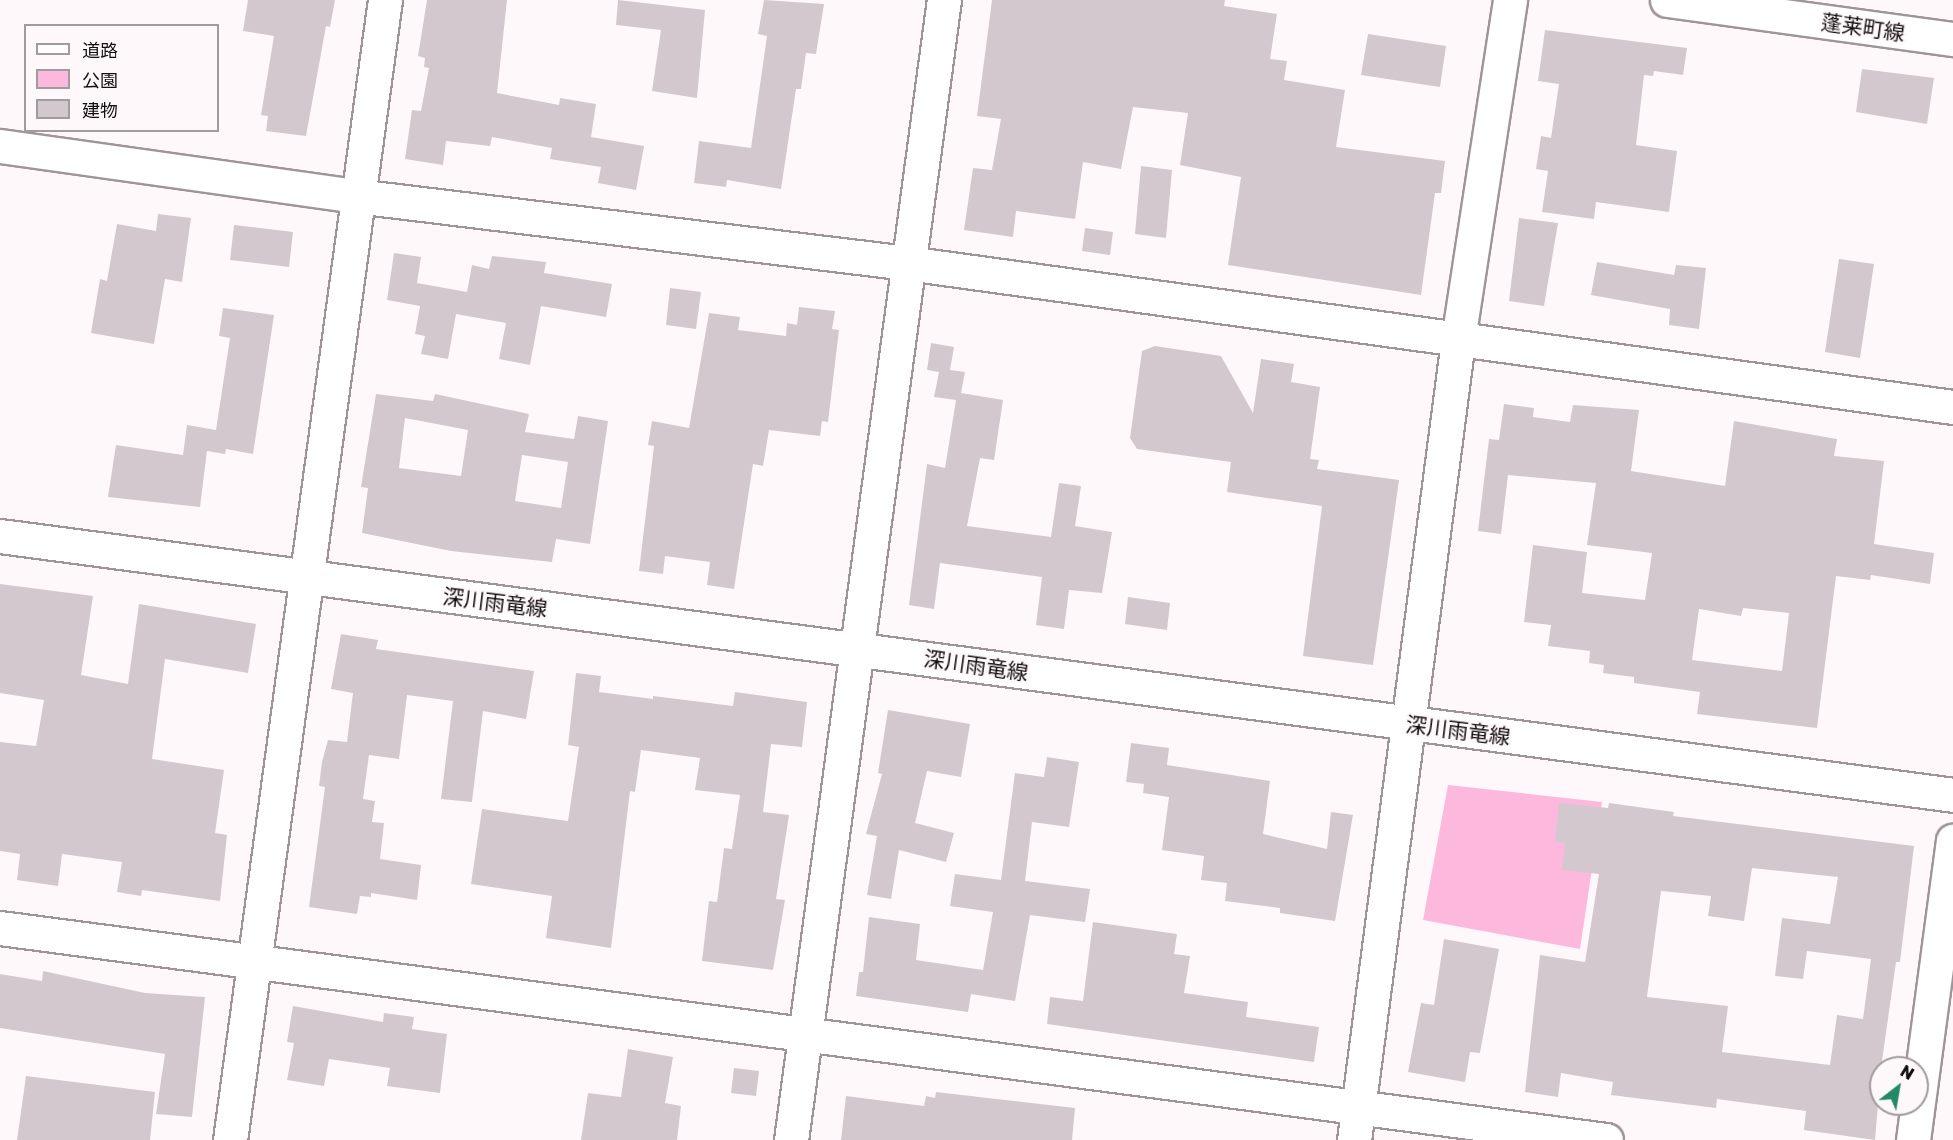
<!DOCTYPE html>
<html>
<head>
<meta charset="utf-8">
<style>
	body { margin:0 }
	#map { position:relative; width:1953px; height:1140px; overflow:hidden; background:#fff8fb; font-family:"Golos Text","Noto Sans JP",sans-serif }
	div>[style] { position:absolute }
	.green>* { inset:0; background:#fdb8de }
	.building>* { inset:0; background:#d3c8cd }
	.roads { filter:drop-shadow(2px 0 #9e9499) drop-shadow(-2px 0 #9e9499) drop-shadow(0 2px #9e9499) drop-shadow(0 -2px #9e9499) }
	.minor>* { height:33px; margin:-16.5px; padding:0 16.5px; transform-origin:16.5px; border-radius:16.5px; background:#fff }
	.major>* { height:33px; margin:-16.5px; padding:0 16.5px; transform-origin:16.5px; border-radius:16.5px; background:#fff }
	span { translate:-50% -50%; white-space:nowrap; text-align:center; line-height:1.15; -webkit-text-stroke:5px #fff8fb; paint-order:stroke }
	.street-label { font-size:21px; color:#120f11 }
	.legend { position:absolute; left:24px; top:24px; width:195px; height:108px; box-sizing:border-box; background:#fff8fb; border:2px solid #a09b9d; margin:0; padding:8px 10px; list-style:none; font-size:18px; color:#120f11 }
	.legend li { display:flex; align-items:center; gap:12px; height:30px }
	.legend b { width:30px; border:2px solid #a09b9d }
	.north { position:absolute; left:1869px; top:1056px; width:60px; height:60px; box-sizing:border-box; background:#fff8fb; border:2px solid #a09b9d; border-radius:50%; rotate:31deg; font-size:16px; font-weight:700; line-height:24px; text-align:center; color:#120f11 }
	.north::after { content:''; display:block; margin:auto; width:21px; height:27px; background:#228a67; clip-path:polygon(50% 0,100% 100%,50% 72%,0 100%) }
</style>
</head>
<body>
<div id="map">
	<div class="green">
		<div style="clip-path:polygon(1448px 785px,1602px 802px,1580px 949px,1423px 920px)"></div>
	</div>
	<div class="building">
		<div style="clip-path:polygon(248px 0,335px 0,330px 27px,326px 26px,306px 136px,266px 131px,268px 116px,261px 115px,274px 36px,243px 31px)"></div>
		<div style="clip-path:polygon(427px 0,507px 0,497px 93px,559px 105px,560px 98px,596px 104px,591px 137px,644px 146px,636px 190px,598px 183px,601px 167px,550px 159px,552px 148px,492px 137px,490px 146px,446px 141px,443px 165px,405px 159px,412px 110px,421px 111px,429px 68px,424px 67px,425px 58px,418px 56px)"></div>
		<div style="clip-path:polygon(618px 0,705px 10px,697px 98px,652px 91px,661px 30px,616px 25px)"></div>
		<div style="clip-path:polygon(764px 0,824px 4px,816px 54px,806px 53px,801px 89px,796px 89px,781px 189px,727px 180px,726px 187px,694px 183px,699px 141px,751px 148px,767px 36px,758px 34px)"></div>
		<div style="clip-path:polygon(992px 0,1225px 0,1224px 6px,1277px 14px,1270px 59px,1287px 61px,1284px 80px,1345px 90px,1336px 147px,1445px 161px,1441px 193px,1435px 193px,1421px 295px,1228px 265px,1241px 177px,1180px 165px,1188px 113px,1133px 107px,1121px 169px,1083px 162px,1075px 219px,1016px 211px,1013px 237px,964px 230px,973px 168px,992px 170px,1001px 119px,977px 116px)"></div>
		<div style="clip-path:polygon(1545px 30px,1687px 48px,1683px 75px,1654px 71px,1653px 76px,1644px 75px,1636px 145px,1677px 151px,1669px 212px,1596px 202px,1594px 219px,1542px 212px,1548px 171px,1536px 169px,1541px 136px,1551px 138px,1559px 84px,1538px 81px)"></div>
		<div style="clip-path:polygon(1368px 34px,1446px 46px,1440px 87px,1361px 75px)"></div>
		<div style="clip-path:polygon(1862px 69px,1934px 78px,1927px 124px,1856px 112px)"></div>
		<div style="clip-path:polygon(1141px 166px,1172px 170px,1166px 238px,1135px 234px)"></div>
		<div style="clip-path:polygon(158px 214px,191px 218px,182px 282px,165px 279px,154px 344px,91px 333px,100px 279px,107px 281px,117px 224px,156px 231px)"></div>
		<div style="clip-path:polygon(1519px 218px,1558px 223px,1544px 306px,1509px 301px)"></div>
		<div style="clip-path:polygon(234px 225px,293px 232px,289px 267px,230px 260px)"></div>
		<div style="clip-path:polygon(1085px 228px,1113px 232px,1110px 255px,1082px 251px)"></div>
		<div style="clip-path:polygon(394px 253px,421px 257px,417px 283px,467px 292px,472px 265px,489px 269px,492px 256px,546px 262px,544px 273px,612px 284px,606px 317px,541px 306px,530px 365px,499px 359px,506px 323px,456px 314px,448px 359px,421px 354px,425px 336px,415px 334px,420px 306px,387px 300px)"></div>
		<div style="clip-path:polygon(1839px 259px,1874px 264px,1860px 358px,1825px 352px)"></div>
		<div style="clip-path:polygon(1597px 262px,1674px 275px,1676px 265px,1706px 268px,1699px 329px,1669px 325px,1670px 309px,1591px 295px)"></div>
		<div style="clip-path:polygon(670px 288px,701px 292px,696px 329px,666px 325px)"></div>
		<div style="clip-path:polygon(799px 307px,835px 311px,832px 329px,839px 330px,828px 422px,822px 421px,820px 436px,769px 430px,763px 466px,753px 464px,734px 589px,707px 585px,710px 562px,665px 556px,663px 574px,639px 571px,654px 446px,648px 445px,652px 421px,689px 428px,709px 313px,740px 317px,738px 330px,786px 336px,787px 323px,797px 325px)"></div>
		<div style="clip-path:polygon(223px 308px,274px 315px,253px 454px,226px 449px,225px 454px,207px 451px,200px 507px,108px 497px,116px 445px,183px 455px,187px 425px,216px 430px,230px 338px,219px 336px)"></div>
		<div style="clip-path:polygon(931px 343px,954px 347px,950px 370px,965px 372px,961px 393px,1003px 400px,994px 460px,980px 458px,967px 526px,1051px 537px,1059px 483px,1081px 486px,1075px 526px,1112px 532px,1102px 593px,1069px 590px,1064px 629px,1036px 625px,1042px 577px,940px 563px,934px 609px,909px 605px,927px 464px,945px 468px,956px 400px,934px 397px,939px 372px,927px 370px)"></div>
		<div style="clip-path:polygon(1155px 346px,1221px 356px,1253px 413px,1261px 359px,1294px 364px,1291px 382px,1320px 387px,1310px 459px,1319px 460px,1317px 469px,1399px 480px,1373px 665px,1303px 656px,1322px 506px,1227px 492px,1231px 462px,1137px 449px,1130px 438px,1142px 351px)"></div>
		<div style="clip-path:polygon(evenodd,376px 394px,433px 401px,435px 394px,529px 414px,525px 432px,574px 439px,578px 416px,608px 421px,590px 544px,556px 539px,552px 562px,451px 551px,362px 533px,368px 488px,361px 487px,376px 394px,405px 418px,468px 430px,461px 476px,399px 468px,405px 418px,376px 394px,522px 455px,568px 462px,561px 508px,515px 501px,522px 455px)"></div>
		<div style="clip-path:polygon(evenodd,1504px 404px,1534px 408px,1533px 417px,1570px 422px,1573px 405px,1639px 410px,1631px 471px,1725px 486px,1734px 421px,1837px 439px,1834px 456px,1884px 461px,1874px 544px,1934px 553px,1930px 584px,1871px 575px,1870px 580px,1836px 576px,1817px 728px,1697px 714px,1700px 692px,1634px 683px,1634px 677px,1603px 673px,1604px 665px,1589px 663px,1590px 651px,1548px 646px,1551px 625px,1524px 622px,1533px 545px,1587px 552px,1582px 593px,1645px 600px,1652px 553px,1587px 545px,1596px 483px,1508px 475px,1501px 534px,1478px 531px,1489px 439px,1499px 440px,1504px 404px,1743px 608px,1789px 613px,1782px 671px,1692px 660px,1699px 609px,1741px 616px,1743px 608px)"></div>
		<div style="clip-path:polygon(0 584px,93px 596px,81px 675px,128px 684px,139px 604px,256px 624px,248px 673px,165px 659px,152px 759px,224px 770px,215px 833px,227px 835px,220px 901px,142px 890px,141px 896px,117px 892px,122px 862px,62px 854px,58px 886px,17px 880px,20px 854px,0 851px,0 742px,36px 746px,44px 700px,0 693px)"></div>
		<div style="clip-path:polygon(1128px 597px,1170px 603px,1167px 630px,1125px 624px)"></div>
		<div style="clip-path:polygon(341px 634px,378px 640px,376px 649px,534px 671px,526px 719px,483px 711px,472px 802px,441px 799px,453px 701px,407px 695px,399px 759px,369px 755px,363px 799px,375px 801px,372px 822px,384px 823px,380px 859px,421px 865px,417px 900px,371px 893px,371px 897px,360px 896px,357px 914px,309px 907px,325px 787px,319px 786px,322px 762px,328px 740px,347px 742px,353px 693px,331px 689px)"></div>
		<div style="clip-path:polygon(576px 673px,601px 676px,599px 692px,653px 699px,653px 696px,733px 706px,735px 692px,807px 702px,802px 747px,771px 744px,763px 812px,789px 815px,776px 899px,785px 900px,773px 970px,702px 961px,709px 901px,717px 902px,724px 848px,732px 849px,740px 795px,695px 790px,700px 758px,641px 750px,635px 792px,630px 791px,611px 948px,546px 938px,552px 896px,471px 884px,482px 809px,568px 821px,579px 747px,568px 745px)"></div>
		<div style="clip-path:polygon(888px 710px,970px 724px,961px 777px,927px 771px,915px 823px,954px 833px,946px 862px,899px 850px,891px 899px,867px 895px,877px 836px,866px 834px,882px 774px,878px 773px)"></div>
		<div style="clip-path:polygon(1131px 743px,1169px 748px,1167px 765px,1270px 781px,1263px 834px,1327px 849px,1331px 812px,1353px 815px,1335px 921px,1280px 913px,1280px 908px,1225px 901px,1227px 883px,1201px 880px,1204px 856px,1162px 850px,1169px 797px,1143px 793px,1144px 784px,1126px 782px)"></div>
		<div style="clip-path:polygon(1047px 757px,1079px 762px,1069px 827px,1032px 822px,1025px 881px,1090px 889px,1085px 922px,1030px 915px,1015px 1001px,971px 994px,968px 1012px,856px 996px,859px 972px,863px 972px,869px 917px,920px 924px,916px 960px,983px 970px,993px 912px,950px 906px,955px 874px,1001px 880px,1015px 773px,1044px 777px)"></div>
		<div style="clip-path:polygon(evenodd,1559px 803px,1608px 808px,1609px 803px,1674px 812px,1673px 816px,1914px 846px,1900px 962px,1896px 962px,1881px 1068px,1875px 1140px,1804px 1130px,1806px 1111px,1717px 1099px,1716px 1108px,1611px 1095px,1613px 1082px,1561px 1073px,1558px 1097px,1525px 1092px,1540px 955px,1585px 962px,1599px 874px,1562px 870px,1565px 843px,1555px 842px,1559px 803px,1752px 868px,1838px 877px,1830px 924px,1782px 918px,1775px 976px,1803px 979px,1807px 951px,1871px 959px,1863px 1019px,1837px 1015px,1830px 1065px,1722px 1052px,1728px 1006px,1647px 997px,1661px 891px,1711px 896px,1708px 916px,1744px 921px,1752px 868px)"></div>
		<div style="clip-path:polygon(1093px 922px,1177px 934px,1174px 954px,1190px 956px,1184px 993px,1248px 1002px,1246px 1017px,1319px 1027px,1314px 1062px,1047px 1024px,1050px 997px,1083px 1001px)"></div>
		<div style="clip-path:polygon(1444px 939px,1499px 949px,1480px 1053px,1470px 1052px,1465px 1082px,1408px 1072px,1421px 1003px,1434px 1005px)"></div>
		<div style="clip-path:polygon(43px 971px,145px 993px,205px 997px,192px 1117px,156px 1114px,165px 1054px,0 1028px,0 974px,42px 981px)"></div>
		<div style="clip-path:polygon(293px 1006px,383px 1022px,384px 1013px,414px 1017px,412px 1029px,447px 1034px,440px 1093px,387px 1086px,390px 1068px,329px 1059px,324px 1086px,287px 1080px,294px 1043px,287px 1042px)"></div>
		<div style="clip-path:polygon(628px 1049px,673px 1057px,665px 1103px,681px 1106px,677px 1140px,581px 1140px,588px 1093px,621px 1097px)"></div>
		<div style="clip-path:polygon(734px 1068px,759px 1071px,756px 1096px,731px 1093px)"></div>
		<div style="clip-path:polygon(26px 1076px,155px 1092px,150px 1140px,17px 1140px)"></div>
		<div style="clip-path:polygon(936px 1092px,1075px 1108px,1072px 1140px,841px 1140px,846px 1096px,924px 1106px,926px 1096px,935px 1098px)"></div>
	</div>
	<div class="roads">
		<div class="minor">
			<div style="left:1667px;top:0;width:289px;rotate:7.8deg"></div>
			<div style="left:0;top:146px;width:359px;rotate:8deg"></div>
			<div style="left:356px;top:196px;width:555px;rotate:6.93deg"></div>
			<div style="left:907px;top:263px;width:1056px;rotate:7.84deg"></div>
			<div style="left:0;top:928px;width:1620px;rotate:7.52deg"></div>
			<div style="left:230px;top:1140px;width:1150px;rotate:-82.26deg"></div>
			<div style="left:791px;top:1140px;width:1150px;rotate:-82.36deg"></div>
			<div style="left:1354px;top:1140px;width:807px;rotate:-82.59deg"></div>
			<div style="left:1458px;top:340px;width:344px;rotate:-81.3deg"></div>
			<div style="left:1913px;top:1140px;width:302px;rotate:-82.4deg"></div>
		</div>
		<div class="major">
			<div style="left:0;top:536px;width:1970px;rotate:7.55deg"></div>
		</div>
	</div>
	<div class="street-label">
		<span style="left:1863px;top:27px;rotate:8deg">蓬莱町線</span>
		<span style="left:495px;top:602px;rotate:7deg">深川雨竜線</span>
		<span style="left:976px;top:665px;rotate:8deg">深川雨竜線</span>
		<span style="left:1458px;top:730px;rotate:7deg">深川雨竜線</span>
	</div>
	<ul class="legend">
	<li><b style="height:8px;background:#fff"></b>道路</li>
	<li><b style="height:16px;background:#fdb8de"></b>公園</li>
	<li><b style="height:16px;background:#d3c8cd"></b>建物</li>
	</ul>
	<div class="north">N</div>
</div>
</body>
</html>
